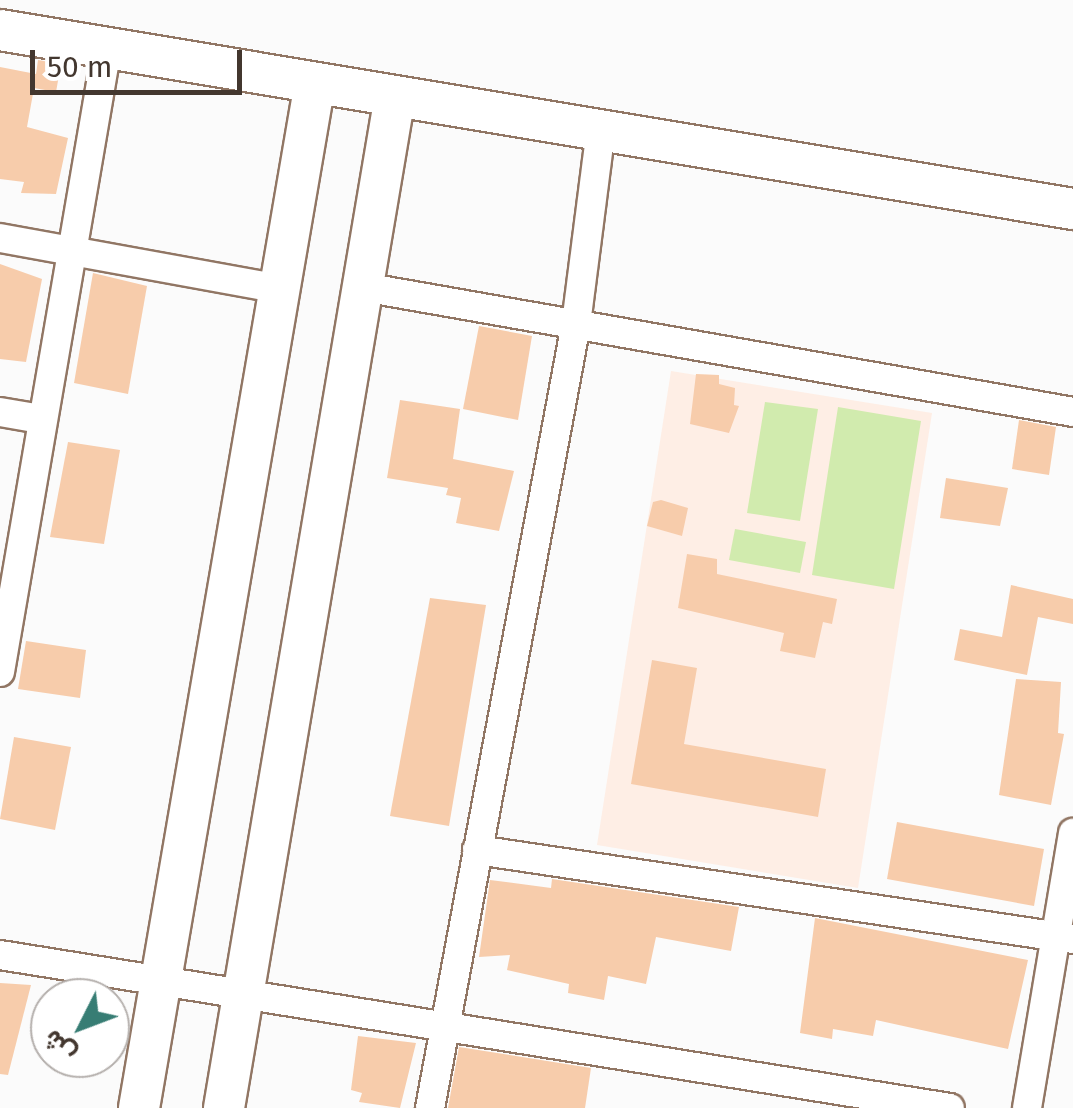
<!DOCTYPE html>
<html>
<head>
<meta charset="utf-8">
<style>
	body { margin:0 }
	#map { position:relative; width:1073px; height:1108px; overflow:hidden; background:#fbfbfb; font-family:"Fira Sans",Vazirmatn,sans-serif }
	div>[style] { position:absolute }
	.built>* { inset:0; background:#feeee5 }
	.green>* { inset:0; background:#d1ebae }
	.building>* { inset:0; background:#f7ccab }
	.roads { filter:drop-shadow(2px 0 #917664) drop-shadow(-2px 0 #917664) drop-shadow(0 2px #917664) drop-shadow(0 -2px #917664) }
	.street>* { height:28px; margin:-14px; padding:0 14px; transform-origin:14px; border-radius:14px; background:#fff }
	.secondary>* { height:40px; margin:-20px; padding:0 20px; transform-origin:20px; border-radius:20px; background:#fff }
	span { translate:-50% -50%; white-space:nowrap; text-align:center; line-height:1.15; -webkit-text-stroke:9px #fff; paint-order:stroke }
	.north { position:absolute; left:30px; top:978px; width:100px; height:100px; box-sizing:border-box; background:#fff; border:2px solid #b4afac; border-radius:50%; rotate:228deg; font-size:28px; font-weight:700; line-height:40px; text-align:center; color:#43372f }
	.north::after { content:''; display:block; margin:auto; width:35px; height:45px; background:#377d74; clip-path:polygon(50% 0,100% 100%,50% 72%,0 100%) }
	.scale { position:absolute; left:30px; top:50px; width:212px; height:45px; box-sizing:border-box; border:5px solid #43372f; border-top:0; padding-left:12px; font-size:30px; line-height:35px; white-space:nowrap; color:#43372f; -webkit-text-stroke:8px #fff; paint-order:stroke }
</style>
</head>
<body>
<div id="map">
	<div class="built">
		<div style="clip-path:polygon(671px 371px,932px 413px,858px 888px,597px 845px)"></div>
	</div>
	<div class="green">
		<div style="clip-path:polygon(765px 402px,818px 409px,800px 521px,747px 513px)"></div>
		<div style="clip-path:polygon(838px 407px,921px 421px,894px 589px,812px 575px)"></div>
		<div style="clip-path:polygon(735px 529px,806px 542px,800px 573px,729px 560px)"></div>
	</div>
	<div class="building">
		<div style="clip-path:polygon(38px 60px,61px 64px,56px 92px,34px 88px,27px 127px,68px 138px,56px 194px,21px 193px,24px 182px,0 179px,0 67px,36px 74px)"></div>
		<div style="clip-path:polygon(0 264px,42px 279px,26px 362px,0 359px)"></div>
		<div style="clip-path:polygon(93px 273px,147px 286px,128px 394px,74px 383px)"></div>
		<div style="clip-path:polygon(479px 326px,532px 336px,518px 420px,463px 409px)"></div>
		<div style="clip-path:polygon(696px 374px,719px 375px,719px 384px,735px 388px,734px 405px,739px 406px,729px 433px,690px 424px)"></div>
		<div style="clip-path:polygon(400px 400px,460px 409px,453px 459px,514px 471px,499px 531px,456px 523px,461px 498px,446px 495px,448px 488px,387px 478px)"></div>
		<div style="clip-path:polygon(1019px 420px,1056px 427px,1049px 475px,1012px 469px)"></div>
		<div style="clip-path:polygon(68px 442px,120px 450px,104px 544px,50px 537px)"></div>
		<div style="clip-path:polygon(946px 478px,1008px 488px,1000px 526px,940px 518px)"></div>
		<div style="clip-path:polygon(661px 500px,688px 508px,682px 536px,647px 526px,653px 502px)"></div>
		<div style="clip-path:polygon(687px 554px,717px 559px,717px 574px,837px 599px,832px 624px,823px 622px,815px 658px,780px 651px,784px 633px,678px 608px)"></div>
		<div style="clip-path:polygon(1011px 585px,1073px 599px,1073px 624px,1038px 617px,1027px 675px,954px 660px,960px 629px,1002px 637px)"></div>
		<div style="clip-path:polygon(430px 598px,486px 605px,449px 826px,390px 816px)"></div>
		<div style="clip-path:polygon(26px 641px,86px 650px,80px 698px,18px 689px)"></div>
		<div style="clip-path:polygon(652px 660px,697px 668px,684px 744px,826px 769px,818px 817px,631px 784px)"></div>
		<div style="clip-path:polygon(1016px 679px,1061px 682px,1058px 733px,1064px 734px,1051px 805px,999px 795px)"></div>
		<div style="clip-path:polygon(14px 737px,71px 747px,55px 830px,0 819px)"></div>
		<div style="clip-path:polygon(897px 822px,1044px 849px,1034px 906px,887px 879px)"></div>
		<div style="clip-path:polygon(552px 879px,739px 907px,731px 951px,656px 937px,646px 984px,608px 976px,604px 1000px,568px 993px,569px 984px,507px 970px,510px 955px,479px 957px,490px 880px,551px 888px)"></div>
		<div style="clip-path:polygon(815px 918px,1028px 960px,1008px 1049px,876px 1020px,873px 1036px,833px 1029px,832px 1039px,800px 1033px)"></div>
		<div style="clip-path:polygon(0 983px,31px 985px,8px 1075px,0 1074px)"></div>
		<div style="clip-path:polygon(358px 1036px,416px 1043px,400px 1108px,359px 1102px,362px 1093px,351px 1090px)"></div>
		<div style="clip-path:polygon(459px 1047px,591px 1068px,585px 1108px,448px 1108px)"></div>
	</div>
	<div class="roads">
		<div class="street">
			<div style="left:0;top:238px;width:285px;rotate:10.3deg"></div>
			<div style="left:363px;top:287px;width:721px;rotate:9.98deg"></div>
			<div style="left:0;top:412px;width:42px;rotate:9.7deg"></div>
			<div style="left:0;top:672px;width:633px;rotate:-80.27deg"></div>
			<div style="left:477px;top:850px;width:603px;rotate:8.49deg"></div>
			<div style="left:0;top:955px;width:962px;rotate:9.15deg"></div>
			<div style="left:430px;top:1108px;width:797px;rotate:-79.45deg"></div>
			<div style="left:576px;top:324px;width:196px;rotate:-82.7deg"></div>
			<div style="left:1027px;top:1108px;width:279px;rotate:-80.5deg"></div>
		</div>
		<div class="secondary">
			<div style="left:0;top:30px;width:1088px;rotate:9.47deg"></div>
			<div style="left:139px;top:1108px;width:1040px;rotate:-80.26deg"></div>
			<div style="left:224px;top:1108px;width:1026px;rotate:-80.41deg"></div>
		</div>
	</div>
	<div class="north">ش</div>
	<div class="scale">50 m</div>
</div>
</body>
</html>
